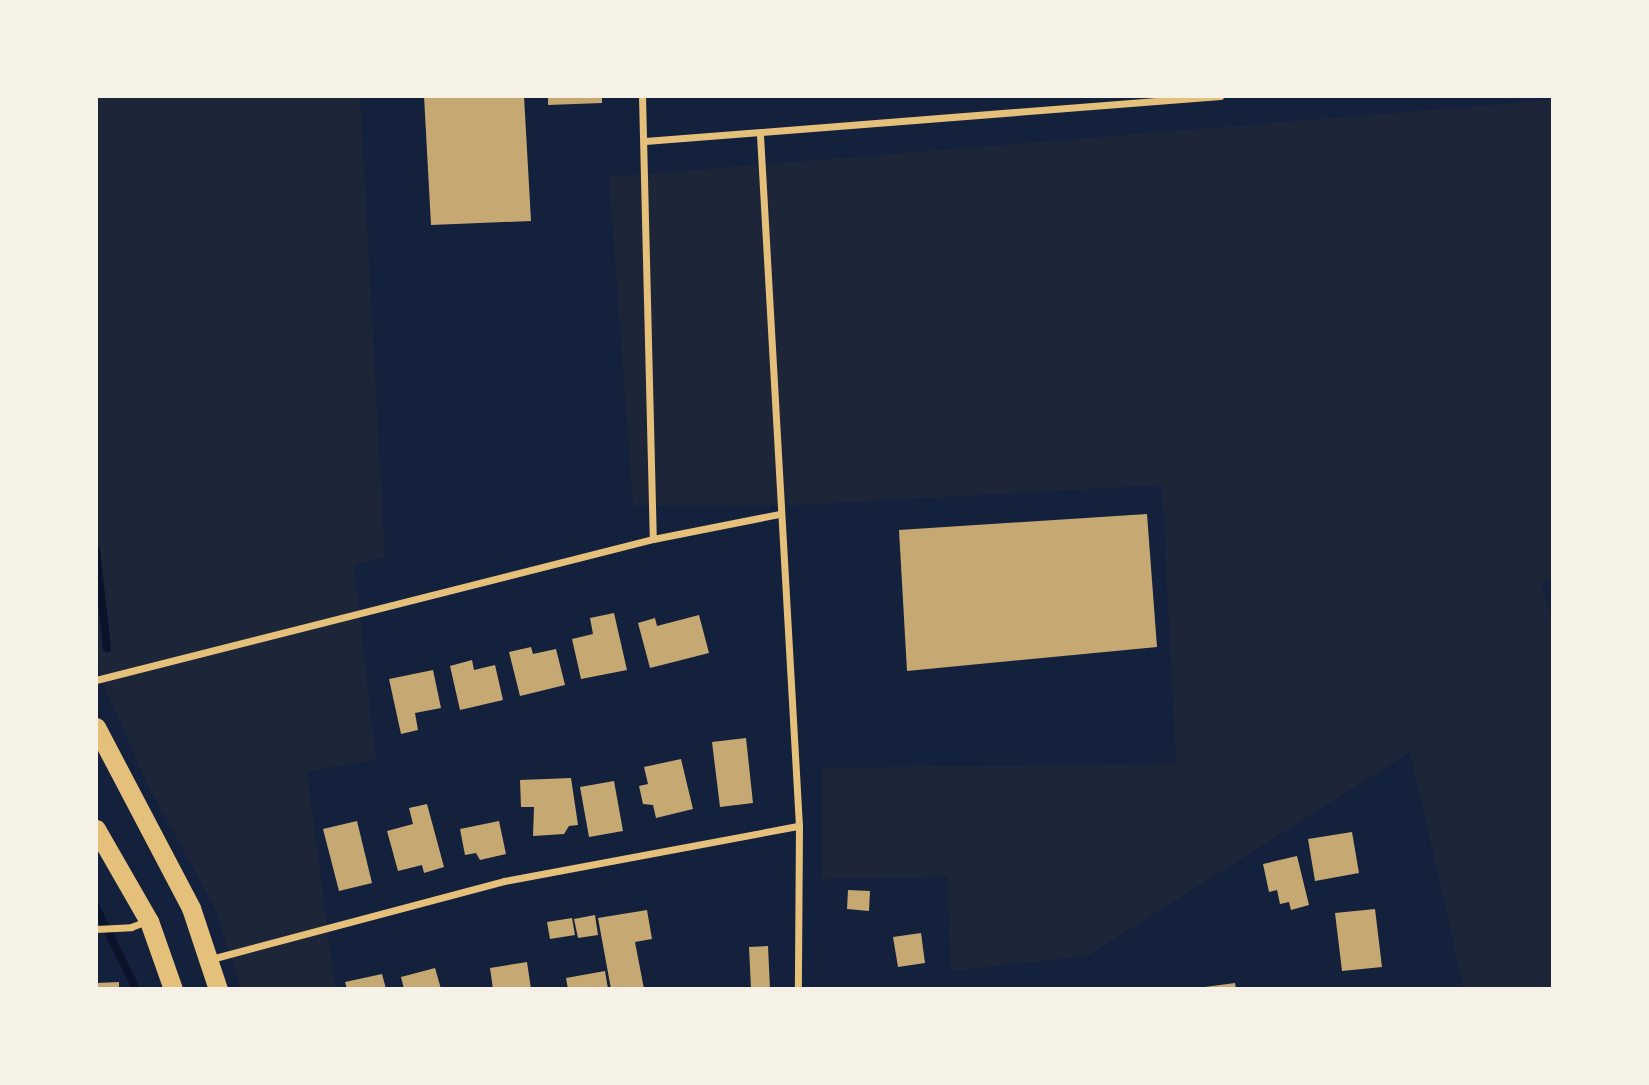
<!DOCTYPE html>
<html>
<head>
<meta charset="utf-8">
<style>
	body { margin:0 }
	#map { position:relative; width:1649px; height:1085px; overflow:hidden; background:#14213d; font-family:Lora,serif }
	div>[style] { position:absolute }
	.green>* { inset:0; background:#1d2539 }
	.stream>* { height:8px; margin:-4px; padding:0 4px; transform-origin:4px; border-radius:4px; background:#0b132b }
	.building>* { inset:0; background:#c6a872 }
	.minor>* { height:7px; margin:-3.5px; padding:0 3.5px; transform-origin:3.5px; border-radius:3.5px; background:#e5c07b }
	.trunk>* { height:19px; margin:-9.5px; padding:0 9.5px; transform-origin:9.5px; border-radius:9.5px; background:#e5c07b }
	span { translate:-50% -50%; white-space:nowrap; text-align:center; line-height:1.15; -webkit-text-stroke:5px #f6f1e7; paint-order:stroke }
	.frame { position:absolute; inset:0; border:98px solid #f6f1e7; pointer-events:none }
</style>
</head>
<body>
<div id="map">
	<div class="green">
		<div style="clip-path:polygon(96px 96px,360px 96px,385px 557px,354px 565px,376px 760px,307px 771px,335px 989px,241px 989px,216px 910px,148px 785px,101px 679px,96px 660px)"></div>
		<div style="clip-path:polygon(1553px 100px,1553px 575px,1541px 585px,1553px 622px,1553px 989px,1464px 989px,1410px 752px,1087px 956px,951px 971px,947px 877px,822px 879px,822px 768px,1176px 763px,1162px 485px,802px 505px,633px 505px,609px 177px)"></div>
	</div>
	<div class="stream">
		<div style="left:96px;top:550px;width:99px;rotate:83.6deg"></div>
		<div style="left:96px;top:907px;width:91px;rotate:64deg"></div>
	</div>
	<div class="building">
		<div style="clip-path:polygon(424px 96px,524px 96px,531px 221px,431px 225px)"></div>
		<div style="clip-path:polygon(548px 96px,602px 96px,602px 103px,548px 105px)"></div>
		<div style="clip-path:polygon(1147px 514px,1157px 647px,907px 671px,899px 530px)"></div>
		<div style="clip-path:polygon(614px 613px,627px 670px,581px 679px,572px 639px,593px 634px,590px 618px)"></div>
		<div style="clip-path:polygon(699px 615px,709px 653px,650px 668px,638px 623px,655px 618px,657px 626px)"></div>
		<div style="clip-path:polygon(531px 647px,533px 654px,556px 649px,565px 685px,520px 696px,509px 652px)"></div>
		<div style="clip-path:polygon(472px 660px,474px 670px,495px 665px,503px 700px,460px 710px,450px 666px)"></div>
		<div style="clip-path:polygon(433px 670px,441px 708px,415px 713px,418px 730px,401px 734px,389px 679px)"></div>
		<div style="clip-path:polygon(746px 738px,753px 803px,720px 807px,712px 742px)"></div>
		<div style="clip-path:polygon(681px 759px,693px 809px,656px 818px,653px 805px,643px 804px,639px 786px,648px 784px,644px 767px)"></div>
		<div style="clip-path:polygon(571px 778px,578px 825px,569px 826px,564px 834px,533px 836px,534px 807px,521px 807px,520px 780px)"></div>
		<div style="clip-path:polygon(614px 781px,623px 831px,589px 837px,580px 787px)"></div>
		<div style="clip-path:polygon(427px 804px,444px 867px,424px 873px,422px 865px,398px 871px,387px 831px,413px 824px,409px 808px)"></div>
		<div style="clip-path:polygon(357px 821px,372px 883px,339px 891px,323px 829px)"></div>
		<div style="clip-path:polygon(499px 821px,506px 854px,480px 860px,476px 853px,465px 855px,460px 829px)"></div>
		<div style="clip-path:polygon(1352px 832px,1359px 873px,1315px 881px,1308px 839px)"></div>
		<div style="clip-path:polygon(1297px 856px,1309px 905px,1291px 910px,1289px 902px,1280px 904px,1277px 890px,1269px 892px,1263px 864px)"></div>
		<div style="clip-path:polygon(848px 890px,870px 891px,869px 911px,847px 909px)"></div>
		<div style="clip-path:polygon(1375px 909px,1382px 967px,1342px 971px,1335px 913px)"></div>
		<div style="clip-path:polygon(647px 910px,652px 939px,635px 942px,644px 989px,611px 989px,598px 918px)"></div>
		<div style="clip-path:polygon(595px 915px,598px 935px,578px 938px,574px 919px)"></div>
		<div style="clip-path:polygon(572px 918px,575px 935px,550px 939px,547px 922px)"></div>
		<div style="clip-path:polygon(921px 933px,925px 963px,898px 967px,893px 937px)"></div>
		<div style="clip-path:polygon(768px 946px,770px 989px,751px 989px,749px 947px)"></div>
		<div style="clip-path:polygon(527px 962px,531px 989px,493px 989px,490px 968px)"></div>
		<div style="clip-path:polygon(435px 968px,441px 989px,404px 989px,401px 977px)"></div>
		<div style="clip-path:polygon(605px 971px,608px 989px,568px 989px,566px 978px)"></div>
		<div style="clip-path:polygon(382px 974px,386px 989px,347px 989px,345px 982px)"></div>
		<div style="clip-path:polygon(119px 982px,119px 989px,96px 989px,96px 983px)"></div>
		<div style="clip-path:polygon(1235px 983px,1236px 989px,1205px 989px,1205px 987px)"></div>
	</div>
	<div class="minor">
		<div style="left:642px;top:96px;width:443px;rotate:88.6deg"></div>
		<div style="left:760px;top:135px;width:692px;rotate:86.77deg"></div>
		<div style="left:799px;top:826px;width:163px;rotate:90.4deg"></div>
		<div style="left:645px;top:141px;width:577px;rotate:-4.47deg"></div>
		<div style="left:96px;top:680px;width:575px;rotate:-14.21deg"></div>
		<div style="left:653px;top:539px;width:128px;rotate:-11.2deg"></div>
		<div style="left:96px;top:929px;width:35px;rotate:-3deg"></div>
		<div style="left:131px;top:927px;width:17px;rotate:-21deg"></div>
		<div style="left:211px;top:959px;width:303px;rotate:-14.9deg"></div>
		<div style="left:504px;top:881px;width:300px;rotate:-10.6deg"></div>
	</div>
	<div class="trunk">
		<div style="left:96px;top:727px;width:204px;rotate:62.3deg"></div>
		<div style="left:191px;top:908px;width:85px;rotate:71.6deg"></div>
		<div style="left:96px;top:829px;width:106px;rotate:60.1deg"></div>
		<div style="left:149px;top:921px;width:72px;rotate:70.6deg"></div>
	</div>
	<div class="frame"></div>
</div>
</body>
</html>
